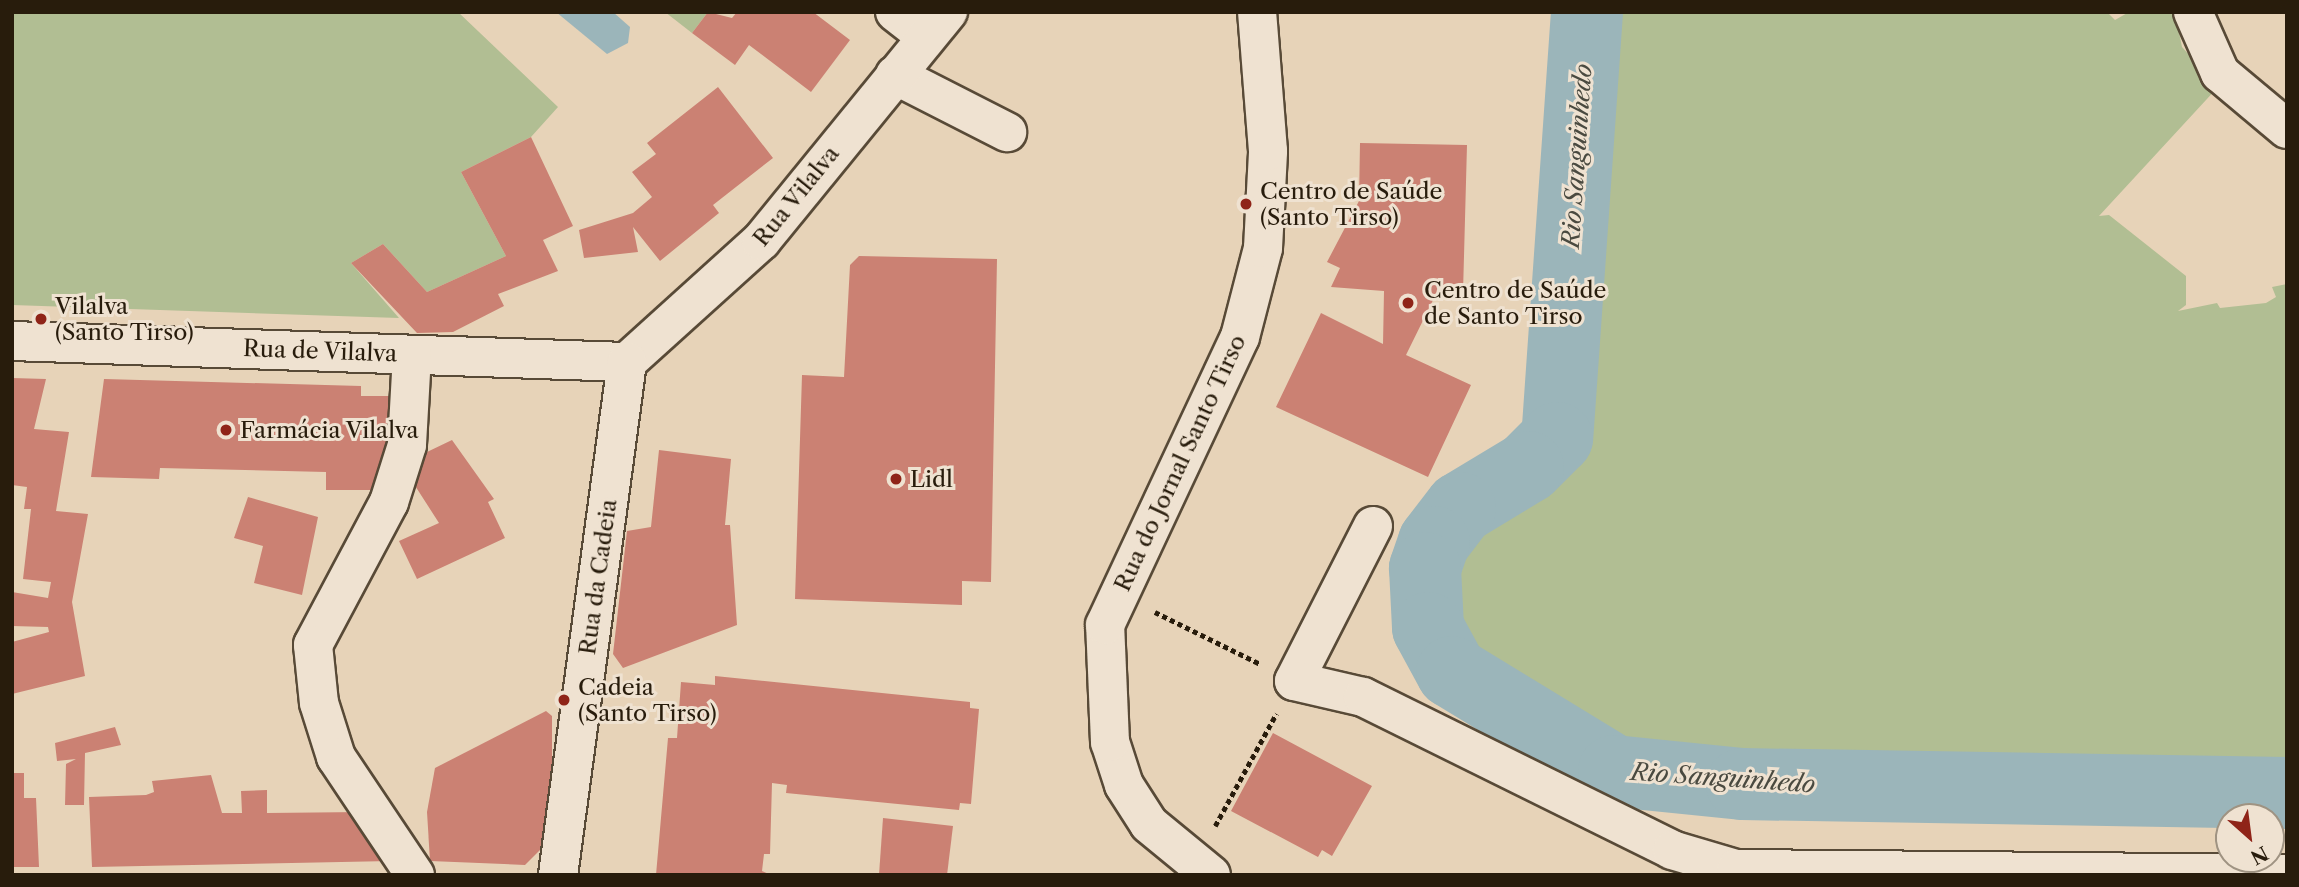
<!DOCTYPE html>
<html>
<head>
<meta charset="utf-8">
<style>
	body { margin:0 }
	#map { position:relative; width:2299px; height:887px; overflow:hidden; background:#e7d3b8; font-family:"Libre Caslon Text",serif }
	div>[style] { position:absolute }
	.green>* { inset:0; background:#b1be93 }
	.water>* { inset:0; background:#9bb5ba }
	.river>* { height:72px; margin:-36px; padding:0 36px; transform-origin:36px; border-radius:36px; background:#9bb5ba }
	.building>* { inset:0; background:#cb8173 }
	.path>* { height:4.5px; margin-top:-2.25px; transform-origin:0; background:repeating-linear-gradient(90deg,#281c0c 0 5px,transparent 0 8.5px) }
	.roads { filter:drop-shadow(2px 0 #584a37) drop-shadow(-2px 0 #584a37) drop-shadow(0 2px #584a37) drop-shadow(0 -2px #584a37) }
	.minor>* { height:38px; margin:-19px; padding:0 19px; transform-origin:19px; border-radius:19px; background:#efe2d1 }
	.dots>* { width:19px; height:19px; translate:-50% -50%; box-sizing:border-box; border:4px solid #efe2d1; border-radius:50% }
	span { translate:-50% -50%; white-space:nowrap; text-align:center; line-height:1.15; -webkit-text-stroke:6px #efe2d1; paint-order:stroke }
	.poi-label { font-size:23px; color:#281c0c }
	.left { translate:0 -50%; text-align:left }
	.street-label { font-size:23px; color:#281c0c }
	.water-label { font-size:24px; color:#4a4a40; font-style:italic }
	.frame { position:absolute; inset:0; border:14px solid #281c0c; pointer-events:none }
	.north { position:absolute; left:2215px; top:803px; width:70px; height:70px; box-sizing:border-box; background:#efe2d1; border:2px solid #9f9382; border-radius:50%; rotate:152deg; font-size:19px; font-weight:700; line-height:28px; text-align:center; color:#281c0c }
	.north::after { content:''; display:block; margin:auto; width:24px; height:32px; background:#8f2418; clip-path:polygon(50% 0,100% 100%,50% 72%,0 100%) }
</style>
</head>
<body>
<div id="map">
	<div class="green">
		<div style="clip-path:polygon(12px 12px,458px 12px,558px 107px,531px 137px,461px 172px,506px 256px,427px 292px,383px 244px,351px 263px,399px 318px,12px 305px)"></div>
		<div style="clip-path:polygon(665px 12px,708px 12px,692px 33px)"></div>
		<div style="clip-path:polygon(1596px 12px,2107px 12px,2115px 20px,2129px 12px,2175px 12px,2182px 47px,2218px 87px,2099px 216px,2109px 215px,2186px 276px,2186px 305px,2178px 311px,2217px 303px,2220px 308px,2266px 303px,2276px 297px,2272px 287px,2287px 284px,2287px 780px,1745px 772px,1614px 761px,1475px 677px,1441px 637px,1433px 581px,1439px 550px,1464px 517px,1567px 444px)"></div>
	</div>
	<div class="water">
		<div style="clip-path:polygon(556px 12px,613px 12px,630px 27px,628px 43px,607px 54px)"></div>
	</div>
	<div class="river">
		<div style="left:1587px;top:12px;width:427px;rotate:94deg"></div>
		<div style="left:1557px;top:438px;width:41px;rotate:135deg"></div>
		<div style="left:1528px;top:467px;width:79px;rotate:148.9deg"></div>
		<div style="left:1460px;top:508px;width:43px;rotate:127.4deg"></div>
		<div style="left:1434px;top:542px;width:28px;rotate:109deg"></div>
		<div style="left:1425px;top:568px;width:60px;rotate:87.1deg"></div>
		<div style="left:1428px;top:628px;width:50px;rotate:61.4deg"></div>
		<div style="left:1452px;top:672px;width:190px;rotate:31.4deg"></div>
		<div style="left:1614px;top:771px;width:129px;rotate:5.8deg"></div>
		<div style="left:1742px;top:784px;width:545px;rotate:0.95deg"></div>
	</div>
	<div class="building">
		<div style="clip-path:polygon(708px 12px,732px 18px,737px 12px,813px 12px,850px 40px,811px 92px,749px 45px,735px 65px,692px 33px)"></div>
		<div style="clip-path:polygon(718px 87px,773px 158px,713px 205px,719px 213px,660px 261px,633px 227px,638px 252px,584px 258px,579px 230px,633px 213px,652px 197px,632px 172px,656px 154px,647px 143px)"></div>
		<div style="clip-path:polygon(531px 137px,573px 226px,543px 240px,558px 271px,498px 294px,504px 306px,453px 332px,417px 333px,351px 263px,383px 244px,427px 292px,506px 256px,461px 172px)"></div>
		<div style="clip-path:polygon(1360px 143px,1467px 145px,1463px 293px,1437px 292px,1406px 355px,1471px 385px,1428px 477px,1276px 407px,1321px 313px,1383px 344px,1384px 291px,1331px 287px,1340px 268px,1327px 262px,1359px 201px)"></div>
		<div style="clip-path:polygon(859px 256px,997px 259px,991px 582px,962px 581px,962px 605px,795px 599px,802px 375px,844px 377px,850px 265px)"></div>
		<div style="clip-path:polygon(12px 378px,46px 379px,34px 429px,69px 432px,56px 511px,88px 514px,72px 602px,85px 676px,12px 694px,12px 642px,49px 632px,48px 627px,12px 626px,12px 592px,48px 598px,51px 582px,23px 579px,31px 509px,24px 509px,27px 487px,12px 485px)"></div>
		<div style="clip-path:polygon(104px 379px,361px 386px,361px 396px,393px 396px,390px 470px,379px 490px,326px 490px,326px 472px,160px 468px,159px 479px,91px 477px)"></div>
		<div style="clip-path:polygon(452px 440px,494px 499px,488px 502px,505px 538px,417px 579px,399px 541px,439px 523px,412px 481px,427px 452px)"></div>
		<div style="clip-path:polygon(659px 450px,731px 459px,725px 525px,730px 525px,737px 625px,623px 668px,613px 654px,627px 531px,651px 527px)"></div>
		<div style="clip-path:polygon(248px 497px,318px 517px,302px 595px,254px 583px,263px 546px,234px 538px)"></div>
		<div style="clip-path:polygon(715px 676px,970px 702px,970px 708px,979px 709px,971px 804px,960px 803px,959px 810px,786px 793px,787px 785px,772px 783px,770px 854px,764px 854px,762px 871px,771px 875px,656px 875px,668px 738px,677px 738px,681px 682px,715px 685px)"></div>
		<div style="clip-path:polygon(546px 711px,552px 716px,552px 772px,544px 846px,525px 865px,430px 861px,427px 812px,435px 768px)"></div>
		<div style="clip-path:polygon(115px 727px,121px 745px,85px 753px,84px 805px,65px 805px,66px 764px,76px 759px,57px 761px,55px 743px)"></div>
		<div style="clip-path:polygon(1273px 733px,1372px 786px,1332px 856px,1322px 850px,1318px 857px,1231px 811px)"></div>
		<div style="clip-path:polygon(12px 773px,24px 773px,24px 798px,36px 798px,39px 867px,12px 867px)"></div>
		<div style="clip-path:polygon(211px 775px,222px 813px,242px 813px,241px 791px,267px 790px,267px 813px,362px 812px,391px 861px,92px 867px,89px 797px,146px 795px,154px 792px,152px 781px)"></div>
		<div style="clip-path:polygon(883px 818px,953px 826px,947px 875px,879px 875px)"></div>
	</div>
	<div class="path">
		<div style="left:1155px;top:612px;width:117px;rotate:26.3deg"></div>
		<div style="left:1215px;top:826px;width:128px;rotate:-61.4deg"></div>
	</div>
	<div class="roads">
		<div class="minor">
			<div style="left:895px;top:12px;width:39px;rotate:38deg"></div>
			<div style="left:2193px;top:12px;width:67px;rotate:66.1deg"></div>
			<div style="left:2220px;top:73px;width:87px;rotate:39.9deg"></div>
			<div style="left:895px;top:75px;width:126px;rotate:27deg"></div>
			<div style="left:12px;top:341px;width:615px;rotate:1.96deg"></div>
			<div style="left:412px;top:355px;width:90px;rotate:93.2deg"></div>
			<div style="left:407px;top:445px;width:60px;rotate:107.5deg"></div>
			<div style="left:389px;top:502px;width:162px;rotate:118deg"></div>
			<div style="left:313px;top:645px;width:58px;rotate:84.1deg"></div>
			<div style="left:319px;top:703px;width:57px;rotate:72.5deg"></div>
			<div style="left:336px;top:757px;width:142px;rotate:56.2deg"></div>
			<div style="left:627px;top:362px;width:181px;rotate:-42.1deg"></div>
			<div style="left:761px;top:241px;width:296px;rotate:-50.8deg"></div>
			<div style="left:1373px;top:526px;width:174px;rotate:117deg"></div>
			<div style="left:1294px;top:681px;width:71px;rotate:13.1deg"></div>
			<div style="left:1363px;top:697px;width:345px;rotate:26.3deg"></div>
			<div style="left:1672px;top:850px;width:67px;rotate:16.5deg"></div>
			<div style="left:1736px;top:869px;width:551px;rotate:0.52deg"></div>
			<div style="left:558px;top:875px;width:518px;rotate:-82.34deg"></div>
			<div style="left:1211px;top:875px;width:80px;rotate:-140.6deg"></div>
			<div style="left:1149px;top:824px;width:46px;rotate:-122.7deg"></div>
			<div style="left:1124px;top:785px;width:45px;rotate:-108deg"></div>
			<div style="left:1110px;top:742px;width:117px;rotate:-92.4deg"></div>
			<div style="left:1105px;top:625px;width:318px;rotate:-64.9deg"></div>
			<div style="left:1240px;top:337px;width:92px;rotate:-75.5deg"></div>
			<div style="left:1263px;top:248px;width:97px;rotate:-87deg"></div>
			<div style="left:1268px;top:151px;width:139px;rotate:-94.5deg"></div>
		</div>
	</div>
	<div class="dots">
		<div style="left:1246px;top:204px;background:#8f2418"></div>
		<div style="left:1408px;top:303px;background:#8f2418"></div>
		<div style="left:41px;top:319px;background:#8f2418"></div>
		<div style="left:226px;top:430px;background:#8f2418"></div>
		<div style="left:896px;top:479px;background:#8f2418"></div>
		<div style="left:564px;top:700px;background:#8f2418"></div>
	</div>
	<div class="poi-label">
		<span class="left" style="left:1260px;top:204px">Centro de Saúde<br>(Santo Tirso)</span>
		<span class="left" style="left:1424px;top:303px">Centro de Saúde<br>de Santo Tirso</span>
		<span class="left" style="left:55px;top:319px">Vilalva<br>(Santo Tirso)</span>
		<span class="left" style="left:240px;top:430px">Farmácia Vilalva</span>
		<span class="left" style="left:910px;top:479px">Lidl</span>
		<span class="left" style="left:578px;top:700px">Cadeia<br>(Santo Tirso)</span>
	</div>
	<div class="street-label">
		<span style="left:796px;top:196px;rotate:-51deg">Rua Vilalva</span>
		<span style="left:320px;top:351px;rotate:2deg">Rua de Vilalva</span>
		<span style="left:1180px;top:463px;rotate:-65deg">Rua do Jornal Santo Tirso</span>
		<span style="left:598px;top:577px;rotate:-82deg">Rua da Cadeia</span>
	</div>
	<div class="water-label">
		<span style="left:1577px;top:156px;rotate:-86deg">Rio Sanguinhedo</span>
		<span style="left:1723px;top:778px;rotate:4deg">Rio Sanguinhedo</span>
	</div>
	<div class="frame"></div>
	<div class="north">N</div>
</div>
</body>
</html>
